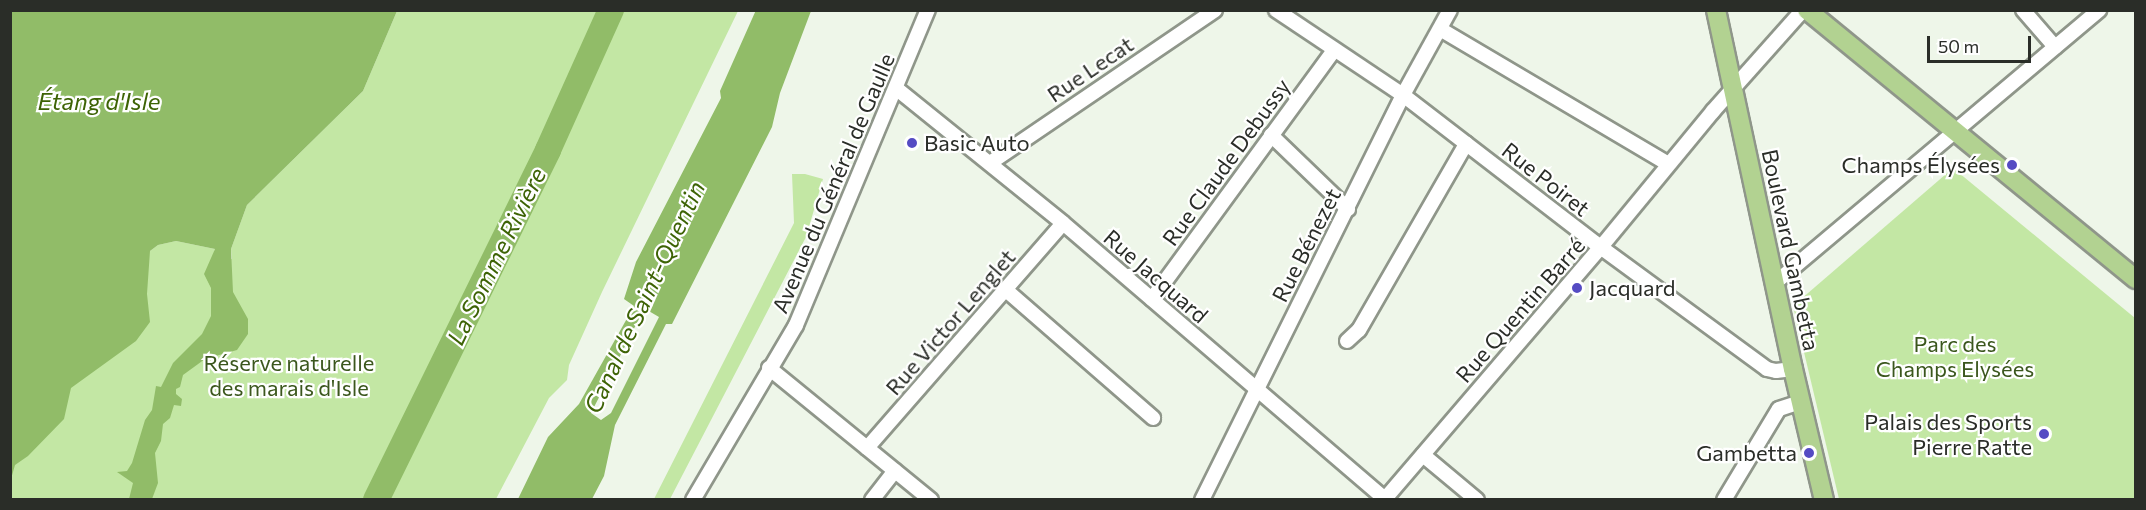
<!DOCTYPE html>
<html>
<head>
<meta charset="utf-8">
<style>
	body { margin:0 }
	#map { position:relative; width:2146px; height:510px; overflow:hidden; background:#eef6e9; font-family:Commissioner,sans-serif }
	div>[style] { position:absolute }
	.green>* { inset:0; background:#c3e7a4 }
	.water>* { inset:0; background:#91bc68 }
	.river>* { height:26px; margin:-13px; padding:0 13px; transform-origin:13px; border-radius:13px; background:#91bc68 }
	.roads { filter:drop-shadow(2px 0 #8f968a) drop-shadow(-2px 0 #8f968a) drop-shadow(0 2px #8f968a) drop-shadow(0 -2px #8f968a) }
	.minor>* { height:14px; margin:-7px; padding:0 7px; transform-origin:7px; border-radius:7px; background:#fff }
	.major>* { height:18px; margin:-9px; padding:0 9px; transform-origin:9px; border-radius:9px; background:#b2d291 }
	.dots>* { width:16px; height:16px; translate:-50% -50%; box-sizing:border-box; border:3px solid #fff; border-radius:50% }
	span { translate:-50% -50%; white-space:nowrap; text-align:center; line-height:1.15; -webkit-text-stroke:4.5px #fff; paint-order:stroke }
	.street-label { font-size:22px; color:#2a2d28 }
	.poi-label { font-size:22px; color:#2a2d28 }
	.left { translate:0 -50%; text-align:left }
	.right { translate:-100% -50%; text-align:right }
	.park-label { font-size:22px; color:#3b571d }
	.water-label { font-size:24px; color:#3d6305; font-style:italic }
	.frame { position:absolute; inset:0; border:12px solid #2a2d28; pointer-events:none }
	.scale { position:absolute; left:1927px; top:36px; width:104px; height:27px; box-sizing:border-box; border:3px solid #2a2d28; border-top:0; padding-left:8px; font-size:18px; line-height:21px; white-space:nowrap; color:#2a2d28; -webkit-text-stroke:4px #fff; paint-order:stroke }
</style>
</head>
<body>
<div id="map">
	<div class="green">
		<div style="clip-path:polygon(397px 11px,738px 11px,602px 292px,569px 365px,567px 380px,549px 398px,496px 499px,11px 499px,10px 233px,150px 251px,158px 245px,176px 241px,215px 249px,212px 259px,232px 259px,231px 249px,247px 205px,363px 91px)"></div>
		<div style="clip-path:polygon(1953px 168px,2135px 318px,2135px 499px,1839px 499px,1793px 306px)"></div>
		<div style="clip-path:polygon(792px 174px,805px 174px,823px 179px,806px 237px,670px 499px,654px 499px,794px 223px)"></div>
	</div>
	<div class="water">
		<div style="clip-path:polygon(11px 10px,397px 11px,363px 91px,247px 205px,231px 249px,233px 292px,248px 319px,248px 334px,237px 350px,205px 359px,183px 375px,180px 387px,176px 389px,176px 394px,182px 399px,181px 406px,174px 405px,170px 418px,163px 424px,161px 441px,155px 453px,158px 483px,152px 499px,129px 499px,133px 483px,117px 472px,127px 471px,132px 463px,145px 420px,152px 410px,156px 386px,161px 387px,173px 363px,202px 334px,211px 316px,211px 288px,204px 274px,215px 249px,176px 241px,158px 245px,150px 251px,147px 294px,150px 322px,136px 341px,71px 388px,64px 419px,28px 456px,15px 465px,11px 479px)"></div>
		<div style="clip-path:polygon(evenodd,756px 10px,811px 11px,780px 93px,772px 127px,672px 324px,666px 324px,615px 425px,604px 476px,592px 499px,518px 499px,548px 437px,579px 404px,634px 306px,624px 299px,636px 262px,721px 98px,720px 91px,756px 10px,647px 310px,659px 317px,611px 413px,601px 420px,591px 413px,643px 311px,647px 310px)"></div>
	</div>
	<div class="river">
		<div style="left:376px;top:500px;width:390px;rotate:-63.8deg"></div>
		<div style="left:548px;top:150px;width:154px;rotate:-65.8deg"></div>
	</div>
	<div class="roads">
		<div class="minor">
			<div style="left:1276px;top:10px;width:153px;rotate:33.8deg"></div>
			<div style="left:1403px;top:95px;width:242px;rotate:37.6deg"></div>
			<div style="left:1595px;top:243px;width:213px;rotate:36.2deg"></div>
			<div style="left:1767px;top:369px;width:9px;rotate:13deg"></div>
			<div style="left:1776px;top:371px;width:17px;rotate:-7deg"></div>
			<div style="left:2023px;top:10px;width:49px;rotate:49.1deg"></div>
			<div style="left:1440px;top:29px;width:265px;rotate:30.6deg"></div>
			<div style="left:897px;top:89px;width:213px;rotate:38.9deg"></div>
			<div style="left:1063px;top:223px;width:426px;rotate:40.6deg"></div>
			<div style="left:1271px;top:135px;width:107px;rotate:43.9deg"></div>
			<div style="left:990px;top:163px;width:272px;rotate:-34.2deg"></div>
			<div style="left:1775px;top:283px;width:424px;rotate:-40.1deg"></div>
			<div style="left:1006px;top:290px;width:195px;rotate:41deg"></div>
			<div style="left:1152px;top:299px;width:308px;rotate:-53.8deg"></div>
			<div style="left:1347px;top:341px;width:16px;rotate:-43deg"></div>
			<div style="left:1359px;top:330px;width:215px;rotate:-60.1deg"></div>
			<div style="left:769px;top:368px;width:209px;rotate:39.2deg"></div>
			<div style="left:867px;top:448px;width:298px;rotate:-48.9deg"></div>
			<div style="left:1423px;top:455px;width:70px;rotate:39.8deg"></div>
			<div style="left:693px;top:500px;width:203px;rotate:-59.5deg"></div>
			<div style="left:796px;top:325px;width:342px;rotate:-67.3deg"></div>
			<div style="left:872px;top:500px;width:37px;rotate:-52deg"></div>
			<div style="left:1202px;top:500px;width:452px;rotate:-63.6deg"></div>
			<div style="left:1403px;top:95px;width:97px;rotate:-61.1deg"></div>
			<div style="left:1384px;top:500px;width:333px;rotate:-49.4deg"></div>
			<div style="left:1601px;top:247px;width:176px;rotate:-50.5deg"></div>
			<div style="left:1713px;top:111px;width:135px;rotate:-48.3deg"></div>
			<div style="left:1724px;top:500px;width:106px;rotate:-58.9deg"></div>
			<div style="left:1779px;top:409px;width:22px;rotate:-18deg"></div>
		</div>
		<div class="major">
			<div style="left:1716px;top:10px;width:367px;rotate:77.9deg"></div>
			<div style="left:1793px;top:369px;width:135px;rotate:76.7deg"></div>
			<div style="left:1807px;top:10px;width:425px;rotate:39.3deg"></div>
		</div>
	</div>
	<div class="dots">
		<div style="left:912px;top:143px;background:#554bc3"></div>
		<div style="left:2012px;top:165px;background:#554bc3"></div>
		<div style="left:1577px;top:288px;background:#554bc3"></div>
		<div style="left:2044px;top:434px;background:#554bc3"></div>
		<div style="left:1809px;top:453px;background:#554bc3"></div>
	</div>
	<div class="street-label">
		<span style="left:1090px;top:69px;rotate:-34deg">Rue Lecat</span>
		<span style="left:1226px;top:162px;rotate:-54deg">Rue Claude Debussy</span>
		<span style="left:1546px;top:179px;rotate:38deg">Rue Poiret</span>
		<span style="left:833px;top:183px;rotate:-67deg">Avenue du Général de Gaulle</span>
		<span style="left:1306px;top:245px;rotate:-63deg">Rue Bénezet</span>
		<span style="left:1791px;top:250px;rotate:78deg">Boulevard Gambetta</span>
		<span style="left:1156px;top:276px;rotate:41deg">Rue Jacquard</span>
		<span style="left:1520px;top:310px;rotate:-49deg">Rue Quentin Barré</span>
		<span style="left:950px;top:322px;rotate:-49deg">Rue Victor Lenglet</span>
	</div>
	<div class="poi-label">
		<span class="left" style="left:924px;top:143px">Basic Auto</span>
		<span class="right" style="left:2000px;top:165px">Champs Élysées</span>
		<span class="left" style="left:1589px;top:288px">Jacquard</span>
		<span class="right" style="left:2032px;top:434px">Palais des Sports<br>Pierre Ratte</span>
		<span class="right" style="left:1797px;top:453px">Gambetta</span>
	</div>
	<div class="park-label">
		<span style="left:1955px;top:356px">Parc des<br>Champs Elysées</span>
		<span style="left:289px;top:375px">Réserve naturelle<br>des marais d'Isle</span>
	</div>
	<div class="water-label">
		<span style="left:99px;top:101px">Étang d'Isle</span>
		<span style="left:496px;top:256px;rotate:-64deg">La Somme Rivière</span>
		<span style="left:644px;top:297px;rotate:-65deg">Canal de Saint-Quentin</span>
	</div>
	<div class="frame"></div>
	<div class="scale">50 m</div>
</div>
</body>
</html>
